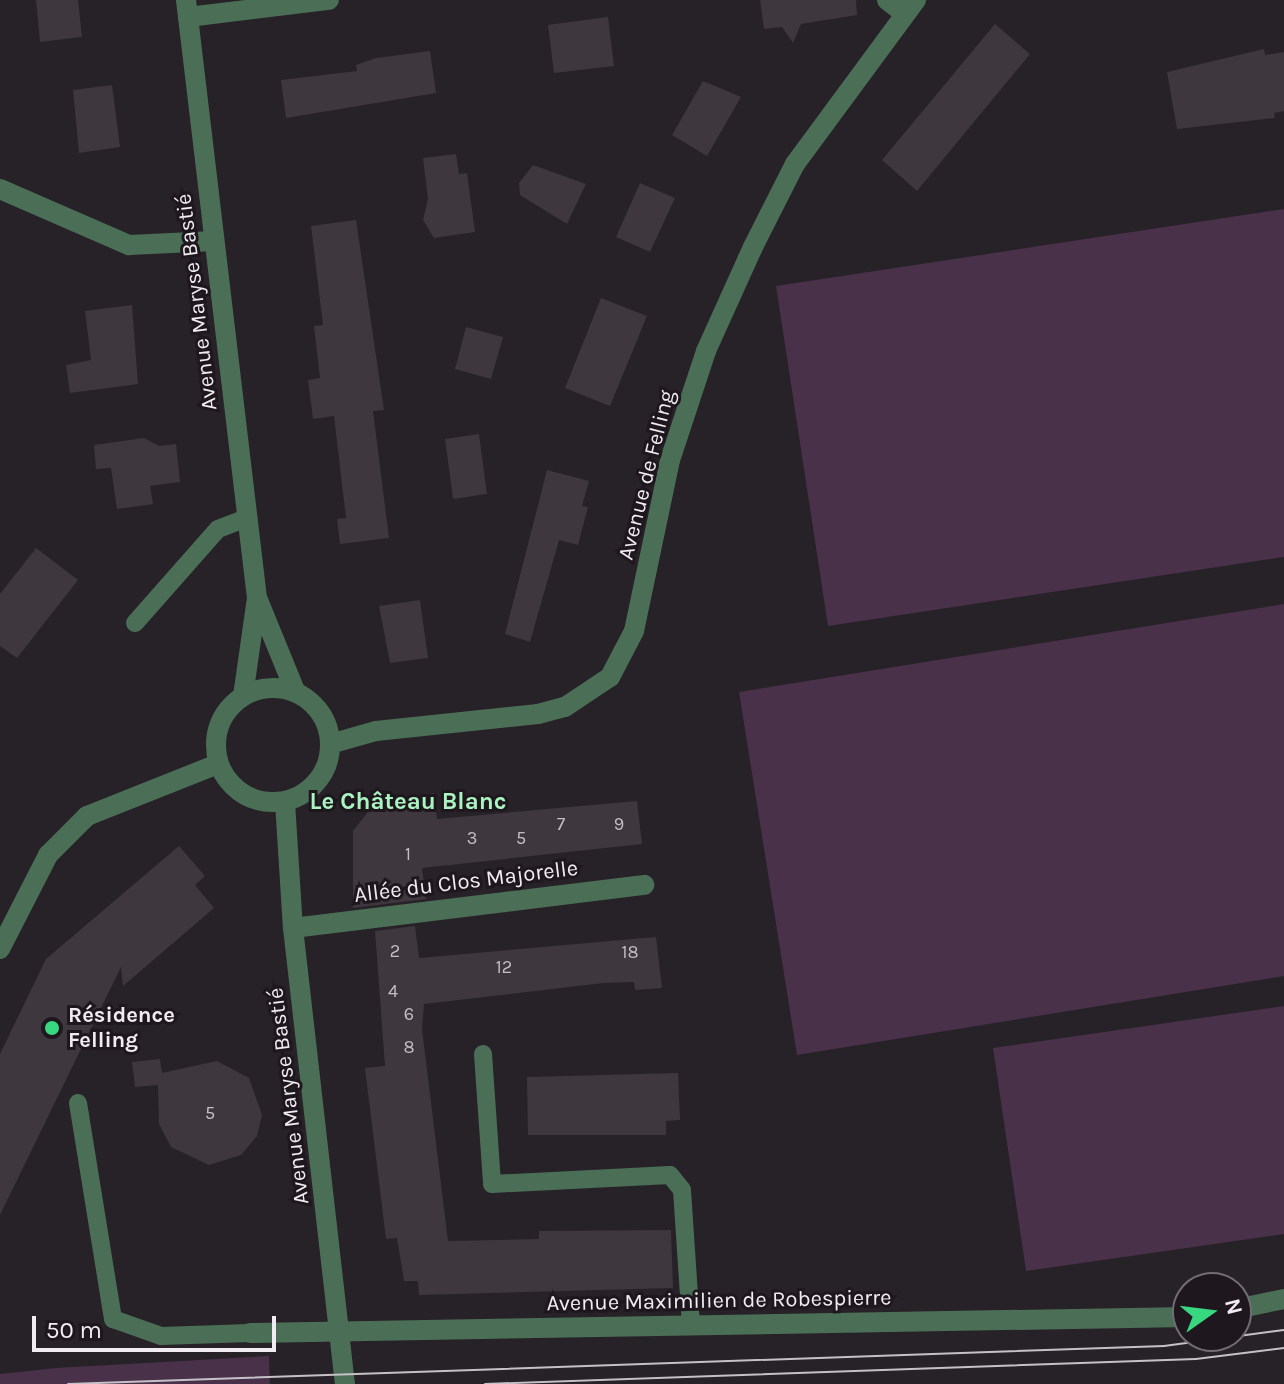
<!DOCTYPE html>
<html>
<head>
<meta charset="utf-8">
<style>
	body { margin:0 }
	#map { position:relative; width:1284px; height:1384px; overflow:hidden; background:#272128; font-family:Karla,sans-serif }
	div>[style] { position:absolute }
	.green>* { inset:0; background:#483149 }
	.building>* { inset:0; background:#3e373e }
	.service>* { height:18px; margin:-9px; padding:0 9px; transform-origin:9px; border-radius:9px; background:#4b6f56 }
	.minor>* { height:20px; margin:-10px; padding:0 10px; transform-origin:10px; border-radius:10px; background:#4b6f56 }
	.tertiary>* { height:20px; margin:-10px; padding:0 10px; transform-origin:10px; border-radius:10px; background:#4b6f56 }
	.tertiary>.ring { margin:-10px; padding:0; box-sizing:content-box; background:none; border:20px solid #4b6f56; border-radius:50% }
	.tram>* { height:2px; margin:-1px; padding:0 1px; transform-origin:1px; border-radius:1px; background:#c6c1c7 }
	.dots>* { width:22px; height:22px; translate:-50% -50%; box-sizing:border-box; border:4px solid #1e181e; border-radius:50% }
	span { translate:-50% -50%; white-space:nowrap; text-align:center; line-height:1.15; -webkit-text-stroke:6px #1e181e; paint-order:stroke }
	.number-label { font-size:18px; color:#c4bfc4 }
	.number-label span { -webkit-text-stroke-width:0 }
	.street-label { font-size:22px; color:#f0ecf1 }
	.poi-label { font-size:22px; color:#f0ecf1; font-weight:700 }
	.left { translate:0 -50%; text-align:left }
	.neighbourhood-label { font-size:24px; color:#abf4c1; font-weight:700 }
	.north { position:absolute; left:1172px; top:1272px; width:80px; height:80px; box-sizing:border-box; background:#1e181e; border:2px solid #726d72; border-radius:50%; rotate:76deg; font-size:22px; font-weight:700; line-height:32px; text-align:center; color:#f0ecf1 }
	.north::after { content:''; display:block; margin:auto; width:28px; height:36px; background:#38d880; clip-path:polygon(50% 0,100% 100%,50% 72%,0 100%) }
	.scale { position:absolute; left:32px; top:1316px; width:244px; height:36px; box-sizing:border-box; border:4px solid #f0ecf1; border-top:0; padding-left:10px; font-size:24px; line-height:28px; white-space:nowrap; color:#f0ecf1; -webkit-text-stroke:6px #1e181e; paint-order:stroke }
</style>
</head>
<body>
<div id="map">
	<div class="green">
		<div style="clip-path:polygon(1284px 209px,1284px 557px,828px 626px,776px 286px)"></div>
		<div style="clip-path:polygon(1284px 604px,1284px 976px,797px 1055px,739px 692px)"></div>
		<div style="clip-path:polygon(1284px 1006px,1284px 1234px,1026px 1271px,993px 1048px)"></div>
		<div style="clip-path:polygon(269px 1356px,270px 1384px,0 1384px,0 1374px,56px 1368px)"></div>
	</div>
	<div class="building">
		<div style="clip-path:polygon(36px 0,78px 0,82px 37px,40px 42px)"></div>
		<div style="clip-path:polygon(760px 0,856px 0,857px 15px,801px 24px,793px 43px,782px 27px,764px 29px)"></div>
		<div style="clip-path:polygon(608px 17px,614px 66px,554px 73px,548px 25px)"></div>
		<div style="clip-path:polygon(995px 24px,1030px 54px,917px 191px,882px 160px)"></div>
		<div style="clip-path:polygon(1264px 49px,1265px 55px,1284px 52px,1284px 111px,1274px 113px,1275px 118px,1177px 129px,1167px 72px)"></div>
		<div style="clip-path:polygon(430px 51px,436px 93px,286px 118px,281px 80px,357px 71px,356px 65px,376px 58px)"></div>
		<div style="clip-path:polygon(703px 81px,741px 97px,707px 156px,672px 135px)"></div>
		<div style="clip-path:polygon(112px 85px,120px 147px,79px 153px,73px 90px)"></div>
		<div style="clip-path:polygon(456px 154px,459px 174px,467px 173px,475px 232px,434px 238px,423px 220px,428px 199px,423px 158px)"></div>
		<div style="clip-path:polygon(533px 165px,586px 184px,567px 224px,520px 195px,519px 183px)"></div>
		<div style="clip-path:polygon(640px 183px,675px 198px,650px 252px,616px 237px)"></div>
		<div style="clip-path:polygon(356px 220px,384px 410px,373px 411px,389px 538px,340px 544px,337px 519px,346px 518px,334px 416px,313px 419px,308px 380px,320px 378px,314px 326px,323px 325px,311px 226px)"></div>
		<div style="clip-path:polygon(601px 298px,647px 316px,610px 406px,565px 388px)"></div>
		<div style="clip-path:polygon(132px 305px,138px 384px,70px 393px,66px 365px,91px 360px,85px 311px)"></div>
		<div style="clip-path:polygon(466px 327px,503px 337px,491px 379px,455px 369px)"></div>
		<div style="clip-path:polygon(479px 434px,487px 494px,453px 499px,445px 439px)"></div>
		<div style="clip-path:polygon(144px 438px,159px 446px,176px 444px,180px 482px,150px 486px,153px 504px,117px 509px,111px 468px,96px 469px,94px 445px)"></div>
		<div style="clip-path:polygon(547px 470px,589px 481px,582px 506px,588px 507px,578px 545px,559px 540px,530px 642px,505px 634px)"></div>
		<div style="clip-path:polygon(36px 548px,78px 580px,17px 658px,0 646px,0 594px)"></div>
		<div style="clip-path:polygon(420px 600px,428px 658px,390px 663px,379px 606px)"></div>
		<div style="clip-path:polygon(434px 793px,437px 819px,637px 801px,642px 844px,422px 868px,426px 899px,353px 908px,353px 831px,371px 808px)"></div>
		<div style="clip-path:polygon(179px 846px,205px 876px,195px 885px,214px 908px,123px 986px,121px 967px,0 1215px,0 1054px,46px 959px)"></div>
		<div style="clip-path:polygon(415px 926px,419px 958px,656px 937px,662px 988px,635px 990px,634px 982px,603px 983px,424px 1004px,422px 1029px,448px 1241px,539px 1239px,539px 1231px,671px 1230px,673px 1288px,419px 1295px,418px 1281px,404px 1281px,397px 1238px,386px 1239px,365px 1068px,385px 1066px,375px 931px)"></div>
		<div style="clip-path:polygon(160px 1059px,162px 1073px,217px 1061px,249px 1078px,262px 1115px,257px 1136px,241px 1155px,209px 1165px,171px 1147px,159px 1124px,158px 1085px,135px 1087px,132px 1062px)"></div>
		<div style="clip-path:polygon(678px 1073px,680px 1120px,666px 1121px,666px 1135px,528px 1135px,527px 1077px)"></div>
	</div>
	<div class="service">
		<div style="left:135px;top:623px;width:125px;rotate:-48.6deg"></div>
		<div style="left:218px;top:529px;width:31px;rotate:-21deg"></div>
		<div style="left:483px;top:1054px;width:130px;rotate:86deg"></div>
		<div style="left:492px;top:1184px;width:178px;rotate:-2.9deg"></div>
		<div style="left:670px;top:1175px;width:19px;rotate:51deg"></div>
		<div style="left:682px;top:1190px;width:136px;rotate:86.2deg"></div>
		<div style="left:78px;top:1103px;width:219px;rotate:80.8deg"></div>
		<div style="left:113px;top:1319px;width:51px;rotate:19.5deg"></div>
		<div style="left:161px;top:1336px;width:89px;rotate:-1.9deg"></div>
	</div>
	<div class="minor">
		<div style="left:186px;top:0;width:602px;rotate:83.23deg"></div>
		<div style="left:257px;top:598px;width:99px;rotate:98.1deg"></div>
		<div style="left:887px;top:0;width:23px;rotate:38deg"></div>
		<div style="left:188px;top:17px;width:142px;rotate:-6.9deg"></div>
		<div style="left:0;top:189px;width:141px;rotate:23.5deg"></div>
		<div style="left:129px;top:245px;width:85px;rotate:-2.7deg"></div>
		<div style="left:258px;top:600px;width:100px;rotate:67.8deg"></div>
		<div style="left:285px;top:802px;width:126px;rotate:86.4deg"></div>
		<div style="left:293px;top:928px;width:459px;rotate:83.5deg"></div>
		<div style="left:293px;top:928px;width:354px;rotate:-7deg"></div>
		<div style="left:1236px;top:1309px;width:49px;rotate:-11.8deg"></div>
		<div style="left:250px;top:1333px;width:938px;rotate:-0.98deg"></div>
	</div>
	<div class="tertiary">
		<div class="ring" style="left:216px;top:688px;width:94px;height:94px"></div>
		<div style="left:330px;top:744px;width:48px;rotate:-15.8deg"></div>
		<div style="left:376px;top:731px;width:163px;rotate:-6deg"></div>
		<div style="left:538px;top:714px;width:28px;rotate:-15deg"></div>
		<div style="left:565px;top:707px;width:54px;rotate:-33.7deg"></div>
		<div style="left:610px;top:677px;width:52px;rotate:-62.4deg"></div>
		<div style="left:634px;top:631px;width:175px;rotate:-78.1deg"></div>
		<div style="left:670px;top:460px;width:115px;rotate:-71.7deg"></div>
		<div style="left:706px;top:351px;width:114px;rotate:-65.7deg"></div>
		<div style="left:753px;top:247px;width:93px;rotate:-63.2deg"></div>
		<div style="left:795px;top:164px;width:204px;rotate:-53.6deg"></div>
		<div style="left:0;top:949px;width:106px;rotate:-62.9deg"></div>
		<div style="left:48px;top:855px;width:55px;rotate:-45deg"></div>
		<div style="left:87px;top:816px;width:141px;rotate:-21.7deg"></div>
	</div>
	<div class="tram">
		<div style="left:68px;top:1384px;width:1097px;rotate:-1.99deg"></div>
		<div style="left:1164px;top:1346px;width:121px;rotate:-7.6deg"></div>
		<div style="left:485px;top:1384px;width:711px;rotate:-2.01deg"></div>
		<div style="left:1196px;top:1359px;width:89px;rotate:-7.1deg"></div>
	</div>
	<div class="dots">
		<div style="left:52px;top:1028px;background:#38d880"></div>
	</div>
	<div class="number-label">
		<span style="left:561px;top:824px">7</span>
		<span style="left:619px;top:824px">9</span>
		<span style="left:472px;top:838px">3</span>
		<span style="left:521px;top:838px">5</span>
		<span style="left:408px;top:854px">1</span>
		<span style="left:395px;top:951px">2</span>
		<span style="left:630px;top:952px">18</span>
		<span style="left:504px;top:967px">12</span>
		<span style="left:393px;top:991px">4</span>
		<span style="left:409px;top:1014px">6</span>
		<span style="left:409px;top:1047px">8</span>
		<span style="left:210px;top:1113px">5</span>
	</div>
	<div class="street-label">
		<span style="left:197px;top:302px;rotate:-97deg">Avenue Maryse Bastié</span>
		<span style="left:647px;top:475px;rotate:-76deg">Avenue de Felling</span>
		<span style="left:466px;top:882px;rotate:-7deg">Allée du Clos Majorelle</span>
		<span style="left:289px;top:1096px;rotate:-97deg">Avenue Maryse Bastié</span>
		<span style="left:719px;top:1301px;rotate:-1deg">Avenue Maximilien de Robespierre</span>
	</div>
	<div class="poi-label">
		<span class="left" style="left:68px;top:1028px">Résidence<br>Felling</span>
	</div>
	<div class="neighbourhood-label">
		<span style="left:408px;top:802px">Le Château Blanc</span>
	</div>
	<div class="north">N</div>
	<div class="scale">50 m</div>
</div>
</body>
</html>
